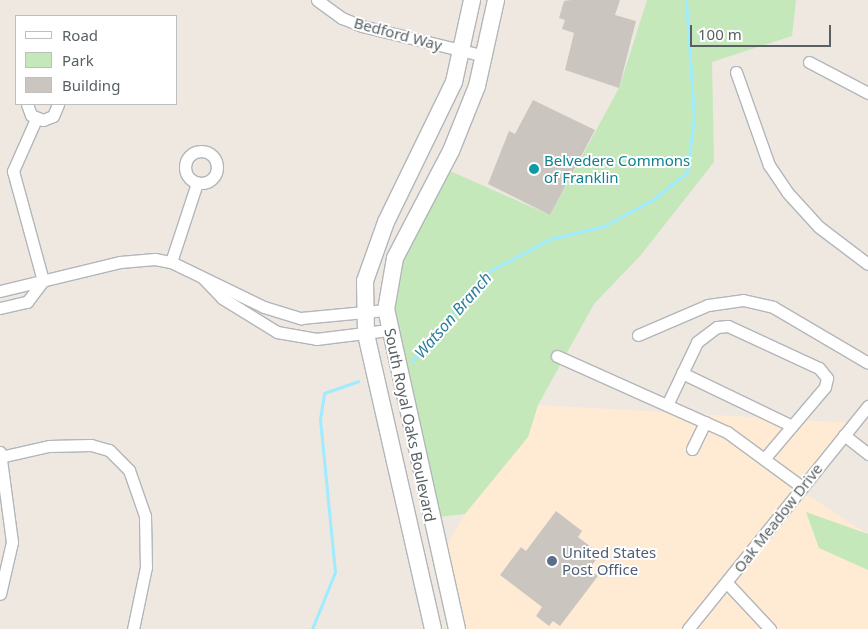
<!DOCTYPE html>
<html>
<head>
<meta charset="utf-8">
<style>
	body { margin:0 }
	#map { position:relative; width:868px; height:629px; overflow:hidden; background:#eee8e0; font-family:"Noto Sans",sans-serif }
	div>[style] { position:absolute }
	.commercial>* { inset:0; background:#ffebd4 }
	.green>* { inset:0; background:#c5e8ba }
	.stream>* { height:3px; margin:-1.5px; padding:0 1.5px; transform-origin:1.5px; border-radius:1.5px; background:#9febff }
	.building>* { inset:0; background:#cbc5c0 }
	.roads { filter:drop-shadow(1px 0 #b2b6ba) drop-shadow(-1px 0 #b2b6ba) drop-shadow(0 1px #b2b6ba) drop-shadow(0 -1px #b2b6ba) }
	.minor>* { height:11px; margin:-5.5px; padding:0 5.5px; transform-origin:5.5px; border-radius:5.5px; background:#fff }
	.minor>.ring { margin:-5.5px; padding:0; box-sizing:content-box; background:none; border:11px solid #fff; border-radius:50% }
	.secondary>* { height:16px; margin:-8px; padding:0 8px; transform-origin:8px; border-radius:8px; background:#fff }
	.dots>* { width:14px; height:14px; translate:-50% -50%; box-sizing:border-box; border:2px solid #fff; border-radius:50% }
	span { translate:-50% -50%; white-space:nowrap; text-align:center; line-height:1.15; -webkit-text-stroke:4px #fff; paint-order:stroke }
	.street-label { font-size:15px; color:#596063 }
	.culture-label { font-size:15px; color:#0d838f }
	.left { translate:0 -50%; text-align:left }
	.service-label { font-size:15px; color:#4e5e75 }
	.water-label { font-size:16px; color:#2e7e9d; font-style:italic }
	.legend { position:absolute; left:15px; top:15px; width:162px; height:90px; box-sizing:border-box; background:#fff; border:1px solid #bdbfc1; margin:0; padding:6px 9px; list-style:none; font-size:15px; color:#596063 }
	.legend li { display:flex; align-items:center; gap:10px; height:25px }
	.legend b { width:25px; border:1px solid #bdbfc1 }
	.scale { position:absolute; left:690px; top:25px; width:141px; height:22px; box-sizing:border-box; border:2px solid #596063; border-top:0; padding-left:6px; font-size:15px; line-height:18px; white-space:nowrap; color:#596063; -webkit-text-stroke:4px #fff; paint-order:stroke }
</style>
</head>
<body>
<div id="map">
	<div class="commercial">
		<div style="clip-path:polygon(538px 405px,855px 423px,801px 491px,868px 534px,868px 629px,457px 629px,440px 558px,465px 514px,528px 437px)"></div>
	</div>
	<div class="green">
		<div style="clip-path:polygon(647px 0,796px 0,792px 36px,712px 62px,714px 162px,640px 256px,594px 304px,538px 405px,528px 437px,465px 514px,430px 518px,389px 283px,435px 180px,450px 171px,550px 215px,619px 88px)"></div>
		<div style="clip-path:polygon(806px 512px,868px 534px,868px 570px,819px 548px)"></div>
	</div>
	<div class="stream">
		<div style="left:412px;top:361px;width:117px;rotate:-49.5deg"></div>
		<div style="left:488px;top:272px;width:70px;rotate:-28deg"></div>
		<div style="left:550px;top:239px;width:56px;rotate:-13.5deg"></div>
		<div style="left:604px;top:226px;width:57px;rotate:-28.4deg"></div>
		<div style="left:654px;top:199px;width:43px;rotate:-39.3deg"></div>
		<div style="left:687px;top:172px;width:55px;rotate:-82.7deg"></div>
		<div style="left:694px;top:117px;width:117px;rotate:-93.9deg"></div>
		<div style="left:312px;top:629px;width:61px;rotate:-68deg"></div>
		<div style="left:335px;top:572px;width:154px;rotate:-95.6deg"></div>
		<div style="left:320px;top:419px;width:26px;rotate:-81deg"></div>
		<div style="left:324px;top:393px;width:36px;rotate:-19deg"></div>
	</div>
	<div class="building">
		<div style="clip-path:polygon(571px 0,620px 0,615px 15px,636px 21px,619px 88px,565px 70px,574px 33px,562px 29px,565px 20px,559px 18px,564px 1px)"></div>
		<div style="clip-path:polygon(533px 100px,595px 130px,550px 215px,488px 184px,509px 131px,515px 134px)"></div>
		<div style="clip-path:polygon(556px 511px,582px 531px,578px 537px,600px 554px,589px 569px,598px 576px,560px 626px,553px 621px,549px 626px,536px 616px,542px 607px,500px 575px,521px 547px,526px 551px)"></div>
	</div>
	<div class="roads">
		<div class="minor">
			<div style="left:317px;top:0;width:31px;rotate:36deg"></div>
			<div style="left:342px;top:18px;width:22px;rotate:22deg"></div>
			<div style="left:362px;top:26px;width:127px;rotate:13.7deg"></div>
			<div style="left:809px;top:62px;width:67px;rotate:27.7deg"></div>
			<div style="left:736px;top:72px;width:99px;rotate:70.5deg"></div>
			<div style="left:769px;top:165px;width:32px;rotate:56deg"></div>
			<div style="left:787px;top:192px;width:47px;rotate:47.6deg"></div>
			<div style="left:819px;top:227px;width:61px;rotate:37.1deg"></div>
			<div style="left:27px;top:104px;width:12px;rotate:70deg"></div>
			<div style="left:31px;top:115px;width:13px;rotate:23deg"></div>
			<div style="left:43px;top:120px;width:11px;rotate:-22deg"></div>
			<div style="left:53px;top:116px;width:13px;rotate:-67deg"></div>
			<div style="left:36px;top:119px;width:57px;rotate:113.9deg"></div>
			<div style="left:13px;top:171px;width:114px;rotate:74.7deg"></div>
			<div class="ring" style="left:185px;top:151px;width:21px;height:21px"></div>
			<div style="left:171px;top:262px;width:83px;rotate:-71.8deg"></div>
			<div style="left:203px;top:278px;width:28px;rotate:46deg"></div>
			<div style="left:222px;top:298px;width:65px;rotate:31.7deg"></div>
			<div style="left:277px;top:332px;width:40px;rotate:10deg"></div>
			<div style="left:316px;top:339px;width:73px;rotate:-7.1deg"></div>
			<div style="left:0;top:291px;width:123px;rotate:-13.6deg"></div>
			<div style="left:120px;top:262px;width:35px;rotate:-5deg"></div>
			<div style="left:155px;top:259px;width:16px;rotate:11deg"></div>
			<div style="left:171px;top:262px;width:103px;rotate:25.8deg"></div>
			<div style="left:264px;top:307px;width:39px;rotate:17deg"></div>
			<div style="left:301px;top:318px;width:85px;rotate:-5.4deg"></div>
			<div style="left:0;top:308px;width:28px;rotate:-13deg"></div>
			<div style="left:27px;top:302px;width:26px;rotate:-53deg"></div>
			<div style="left:638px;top:335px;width:76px;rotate:-23.2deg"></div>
			<div style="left:708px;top:305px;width:35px;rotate:-8deg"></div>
			<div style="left:743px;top:300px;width:31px;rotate:13deg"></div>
			<div style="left:773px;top:307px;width:110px;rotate:30.5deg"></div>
			<div style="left:557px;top:356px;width:186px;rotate:24.1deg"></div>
			<div style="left:727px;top:432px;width:93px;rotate:36.3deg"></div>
			<div style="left:682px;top:373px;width:122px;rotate:25.7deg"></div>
			<div style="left:667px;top:405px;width:70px;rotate:-64.5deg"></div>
			<div style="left:697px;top:342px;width:25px;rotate:-37deg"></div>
			<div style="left:717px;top:327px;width:11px;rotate:-5deg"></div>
			<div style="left:728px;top:326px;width:100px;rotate:24.8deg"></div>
			<div style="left:819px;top:368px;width:13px;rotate:51deg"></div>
			<div style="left:827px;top:378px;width:9px;rotate:103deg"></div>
			<div style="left:825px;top:387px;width:94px;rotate:130.3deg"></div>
			<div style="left:844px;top:435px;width:31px;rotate:38deg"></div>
			<div style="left:692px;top:449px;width:30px;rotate:-64deg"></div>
			<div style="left:0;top:452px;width:91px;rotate:82.4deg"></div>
			<div style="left:12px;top:542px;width:53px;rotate:103deg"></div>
			<div style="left:0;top:457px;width:50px;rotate:-12.7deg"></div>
			<div style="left:49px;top:446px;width:42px;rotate:-1.4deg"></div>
			<div style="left:91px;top:445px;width:19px;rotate:16deg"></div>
			<div style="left:109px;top:450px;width:28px;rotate:45deg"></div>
			<div style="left:129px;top:470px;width:49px;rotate:70.8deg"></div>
			<div style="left:145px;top:516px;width:51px;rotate:88.9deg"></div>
			<div style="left:146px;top:567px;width:63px;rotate:101.8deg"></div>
			<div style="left:727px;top:583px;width:63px;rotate:46.9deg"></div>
			<div style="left:688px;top:629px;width:287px;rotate:-51.1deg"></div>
		</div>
		<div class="secondary">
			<div style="left:433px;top:629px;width:303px;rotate:-102.8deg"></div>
			<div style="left:366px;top:333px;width:52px;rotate:-91.1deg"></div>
			<div style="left:365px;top:281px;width:63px;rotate:-70.4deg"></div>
			<div style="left:386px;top:222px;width:156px;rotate:-64.1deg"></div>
			<div style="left:454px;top:82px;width:84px;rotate:-77.6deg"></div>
			<div style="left:457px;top:629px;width:327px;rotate:-102.5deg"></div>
			<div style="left:386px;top:310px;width:53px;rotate:-80.2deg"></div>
			<div style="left:395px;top:258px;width:121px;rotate:-62.4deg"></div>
			<div style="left:451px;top:151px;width:70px;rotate:-68.2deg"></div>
			<div style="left:477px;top:86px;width:88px;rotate:-77.5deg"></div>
		</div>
	</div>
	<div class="dots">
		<div style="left:534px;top:169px;background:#0f9aa8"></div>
		<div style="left:552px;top:561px;background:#5c6f8a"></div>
	</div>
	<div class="street-label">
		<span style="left:398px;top:34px;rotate:15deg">Bedford Way</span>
		<span style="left:410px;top:425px;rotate:78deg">South Royal Oaks Boulevard</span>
		<span style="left:778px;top:518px;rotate:-52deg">Oak Meadow Drive</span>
	</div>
	<div class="culture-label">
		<span class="left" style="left:544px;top:169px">Belvedere Commons<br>of Franklin</span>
	</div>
	<div class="service-label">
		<span class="left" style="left:562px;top:561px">United States<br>Post Office</span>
	</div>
	<div class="water-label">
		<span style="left:453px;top:315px;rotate:-49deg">Watson Branch</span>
	</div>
	<ul class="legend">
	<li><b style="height:6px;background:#fff"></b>Road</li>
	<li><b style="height:14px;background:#c5e8ba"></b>Park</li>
	<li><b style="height:14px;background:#cbc5c0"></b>Building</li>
	</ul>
	<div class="scale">100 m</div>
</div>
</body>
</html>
